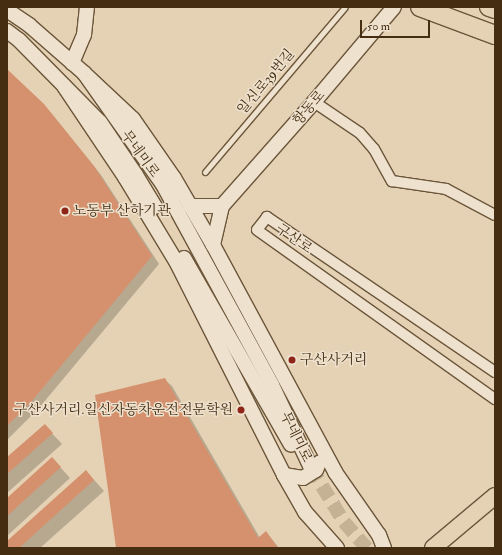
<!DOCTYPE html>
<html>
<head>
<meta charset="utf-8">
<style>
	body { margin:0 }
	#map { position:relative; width:502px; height:555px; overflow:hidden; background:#e5d2b5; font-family:"IM FELL Double Pica","Noto Serif KR",serif }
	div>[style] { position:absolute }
	.shadow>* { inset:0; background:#0003 }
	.building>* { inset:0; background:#d5916d }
	.secondary-tunnel>* { height:14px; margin-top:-7px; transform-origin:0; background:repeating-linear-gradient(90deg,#c5b194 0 14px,transparent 0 21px) }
	.roads { filter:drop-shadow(1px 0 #6c563a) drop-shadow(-1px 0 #6c563a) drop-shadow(0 1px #6c563a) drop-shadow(0 -1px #6c563a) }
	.lane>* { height:5px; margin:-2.5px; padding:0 2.5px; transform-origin:2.5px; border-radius:2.5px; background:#eee2cf }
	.street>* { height:10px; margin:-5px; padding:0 5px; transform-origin:5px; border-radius:5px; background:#eee2cf }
	.secondary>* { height:14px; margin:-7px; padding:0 7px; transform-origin:7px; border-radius:7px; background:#eee2cf }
	.primary>* { height:16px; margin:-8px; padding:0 8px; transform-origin:8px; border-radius:8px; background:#e5d2b5 }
	.highway>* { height:18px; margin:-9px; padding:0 9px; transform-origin:9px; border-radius:9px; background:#e5d2b5 }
	.dots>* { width:11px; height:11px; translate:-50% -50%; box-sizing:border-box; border:2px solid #eee2cf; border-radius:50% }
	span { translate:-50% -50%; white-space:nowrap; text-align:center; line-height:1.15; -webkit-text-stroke:3px #eee2cf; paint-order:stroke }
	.street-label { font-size:14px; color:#442d11 }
	.poi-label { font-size:14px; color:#442d11 }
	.left { translate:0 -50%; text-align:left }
	.right { translate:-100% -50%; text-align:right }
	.frame { position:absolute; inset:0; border:8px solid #442d11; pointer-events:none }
	.scale { position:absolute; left:360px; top:20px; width:70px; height:18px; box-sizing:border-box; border:2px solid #442d11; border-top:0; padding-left:5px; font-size:12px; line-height:14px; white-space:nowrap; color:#442d11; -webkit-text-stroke:3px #eee2cf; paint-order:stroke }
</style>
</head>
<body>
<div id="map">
	<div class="shadow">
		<div style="clip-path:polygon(7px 71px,51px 113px,101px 175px,159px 264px,39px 408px,7px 440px)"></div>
		<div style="clip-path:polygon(164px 379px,172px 386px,260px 538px,266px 532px,279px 548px,117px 548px)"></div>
		<div style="clip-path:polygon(44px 425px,62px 444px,7px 493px,7px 458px)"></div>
		<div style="clip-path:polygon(52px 458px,70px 478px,7px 536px,7px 500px)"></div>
		<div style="clip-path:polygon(86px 471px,104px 491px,40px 548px,7px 548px,7px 542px)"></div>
	</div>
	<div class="building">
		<div style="clip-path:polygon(7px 69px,44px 104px,94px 166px,152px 256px,32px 401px,7px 426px)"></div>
		<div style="clip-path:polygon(165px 378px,258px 538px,266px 531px,278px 548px,116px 548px,95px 395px)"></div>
		<div style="clip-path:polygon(45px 424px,53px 433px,7px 474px,7px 457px)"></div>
		<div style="clip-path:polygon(52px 457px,61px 467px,7px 516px,7px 498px)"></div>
		<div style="clip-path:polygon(86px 470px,94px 480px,19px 548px,7px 548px,7px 541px)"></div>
	</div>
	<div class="secondary-tunnel">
		<div style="left:311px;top:468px;width:63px;rotate:58.6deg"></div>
		<div style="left:344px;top:522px;width:35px;rotate:49deg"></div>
	</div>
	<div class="roads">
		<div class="lane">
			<div style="left:205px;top:172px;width:216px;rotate:-49.7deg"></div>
		</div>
		<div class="street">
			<div style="left:314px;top:102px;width:55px;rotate:34deg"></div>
			<div style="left:360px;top:133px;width:21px;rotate:49deg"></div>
			<div style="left:374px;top:149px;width:37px;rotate:61deg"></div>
			<div style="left:392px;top:181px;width:55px;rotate:8.4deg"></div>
			<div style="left:446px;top:189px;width:55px;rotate:28deg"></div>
			<div style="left:495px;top:372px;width:276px;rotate:-145.8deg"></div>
			<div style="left:267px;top:217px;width:16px;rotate:128deg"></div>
			<div style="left:257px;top:230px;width:292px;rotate:35.4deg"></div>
		</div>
		<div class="secondary">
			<div style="left:7px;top:10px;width:27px;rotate:34deg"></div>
			<div style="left:29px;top:25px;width:73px;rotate:41.1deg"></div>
			<div style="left:84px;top:73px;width:135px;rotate:54.7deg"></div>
			<div style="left:162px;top:183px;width:230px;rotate:61.4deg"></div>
			<div style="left:272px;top:385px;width:92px;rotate:64.8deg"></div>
			<div style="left:7px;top:31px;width:15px;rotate:37deg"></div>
			<div style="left:19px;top:40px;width:115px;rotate:45.4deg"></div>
			<div style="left:100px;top:122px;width:64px;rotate:55.8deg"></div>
			<div style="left:136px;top:175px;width:37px;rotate:59deg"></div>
			<div style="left:72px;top:63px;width:30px;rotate:-67deg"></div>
			<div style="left:84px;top:35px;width:28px;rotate:-84deg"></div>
			<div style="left:84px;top:73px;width:67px;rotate:43.2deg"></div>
			<div style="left:133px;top:119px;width:72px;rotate:55.2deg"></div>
			<div style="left:174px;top:178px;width:78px;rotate:59.8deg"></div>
			<div style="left:213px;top:245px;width:258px;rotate:61.7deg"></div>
			<div style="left:335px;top:472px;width:77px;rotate:55.1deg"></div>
			<div style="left:379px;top:535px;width:14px;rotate:69deg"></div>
			<div style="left:64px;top:86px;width:110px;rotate:56.2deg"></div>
			<div style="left:125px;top:177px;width:100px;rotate:58.8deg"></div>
			<div style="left:177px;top:263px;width:237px;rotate:63.2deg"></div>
			<div style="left:284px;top:475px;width:43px;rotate:60.4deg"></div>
			<div style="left:305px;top:512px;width:48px;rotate:48.4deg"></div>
			<div style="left:190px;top:206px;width:32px"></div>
			<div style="left:213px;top:245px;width:40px;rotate:-77deg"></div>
			<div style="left:222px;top:206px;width:139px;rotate:-48.5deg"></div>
			<div style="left:314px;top:102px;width:124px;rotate:-49.9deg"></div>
			<div style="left:184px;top:258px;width:215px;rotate:60.2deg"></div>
			<div style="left:284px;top:475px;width:19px;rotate:9deg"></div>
			<div style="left:303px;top:478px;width:15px;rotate:-32deg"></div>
			<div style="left:316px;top:470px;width:8px;rotate:-67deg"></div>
		</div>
		<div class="primary">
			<div style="left:433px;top:548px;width:81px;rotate:-40deg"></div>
		</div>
		<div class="highway">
			<div style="left:420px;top:7px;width:80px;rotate:20.5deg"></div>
			<div style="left:489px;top:7px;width:6px;rotate:18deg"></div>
		</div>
	</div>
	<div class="dots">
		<div style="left:65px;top:211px;background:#8f2418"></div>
		<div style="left:292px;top:360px;background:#8f2418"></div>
		<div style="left:241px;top:410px;background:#8f2418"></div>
	</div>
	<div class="street-label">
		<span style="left:266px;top:82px;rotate:-50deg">일신로39번길</span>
		<span style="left:309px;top:108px;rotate:-49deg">항동로</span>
		<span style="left:140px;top:154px;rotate:54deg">무네미로</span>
		<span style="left:294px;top:239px;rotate:35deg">구산로</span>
		<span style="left:296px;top:437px;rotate:64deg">무네미로</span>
	</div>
	<div class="poi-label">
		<span class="left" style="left:73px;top:211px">노동부 산하기관</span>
		<span class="left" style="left:300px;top:360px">구산사거리</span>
		<span class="right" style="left:233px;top:410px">구산사거리.일신자동차운전전문학원</span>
	</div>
	<div class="frame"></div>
	<div class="scale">50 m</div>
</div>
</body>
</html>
